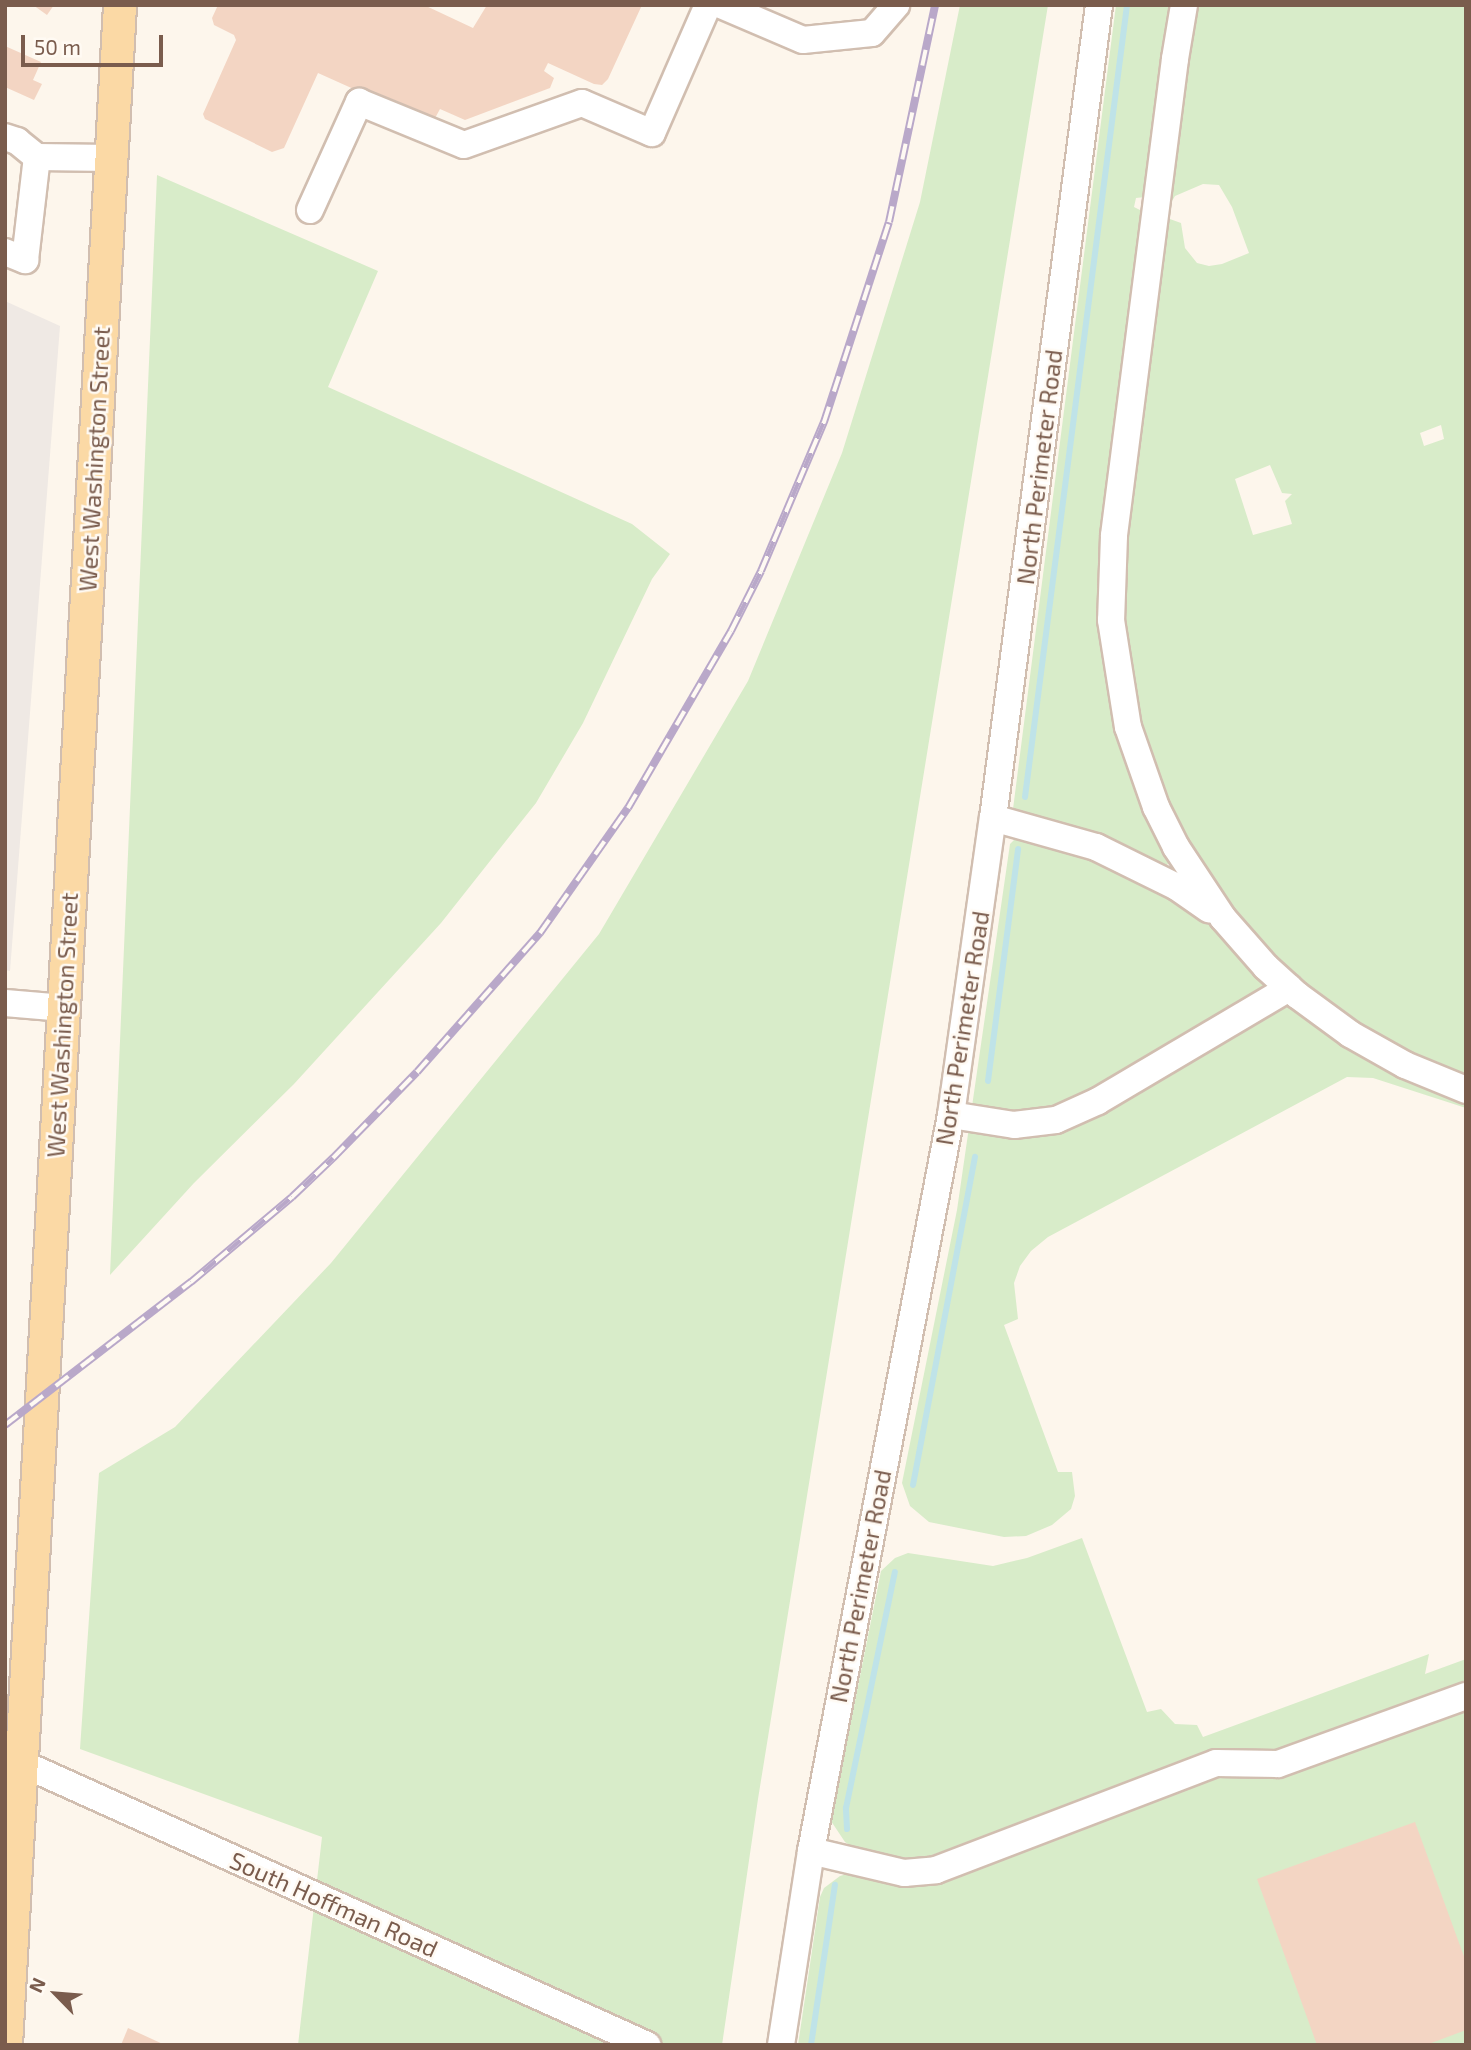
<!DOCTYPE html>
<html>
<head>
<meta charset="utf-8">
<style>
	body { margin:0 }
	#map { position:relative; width:1471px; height:2050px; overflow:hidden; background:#fdf6ec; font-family:"Exo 2",sans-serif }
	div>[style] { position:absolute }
	.industrial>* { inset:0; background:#efe9e4 }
	.green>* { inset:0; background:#d8ecc9 }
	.stream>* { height:6px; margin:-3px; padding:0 3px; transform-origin:3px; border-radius:3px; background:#bfe3e8 }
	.building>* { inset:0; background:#f3d5c3 }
	.roads { filter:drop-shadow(2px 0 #d1beb0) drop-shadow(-2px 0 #d1beb0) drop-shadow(0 2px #d1beb0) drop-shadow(0 -2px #d1beb0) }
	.minor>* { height:26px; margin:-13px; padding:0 13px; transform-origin:13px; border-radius:13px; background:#fff }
	.major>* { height:32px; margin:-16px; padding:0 16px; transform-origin:16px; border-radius:16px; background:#fbd9a5 }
	.rail>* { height:8px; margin-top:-4px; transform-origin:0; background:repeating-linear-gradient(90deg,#fffaf3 0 16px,#b9a8c9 0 32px); box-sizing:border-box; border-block:2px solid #b9a8c9 }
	span { translate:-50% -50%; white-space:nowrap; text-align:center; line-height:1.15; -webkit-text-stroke:5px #fffaf3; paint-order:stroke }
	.street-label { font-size:24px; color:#7a5c4d }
	.frame { position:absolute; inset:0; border:7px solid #7a5c4d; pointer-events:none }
	.north { position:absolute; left:21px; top:1959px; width:70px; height:70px; -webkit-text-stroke:5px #fffaf3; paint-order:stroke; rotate:295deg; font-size:19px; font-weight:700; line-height:28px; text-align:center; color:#7a5c4d }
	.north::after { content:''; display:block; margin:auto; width:24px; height:32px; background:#7a5c4d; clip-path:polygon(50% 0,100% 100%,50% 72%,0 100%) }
	.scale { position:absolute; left:21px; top:35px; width:142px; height:32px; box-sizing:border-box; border:4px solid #7a5c4d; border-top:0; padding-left:9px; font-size:21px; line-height:24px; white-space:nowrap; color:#7a5c4d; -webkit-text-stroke:5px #fffaf3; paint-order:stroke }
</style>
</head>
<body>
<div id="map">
	<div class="industrial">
		<div style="clip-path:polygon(5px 301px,60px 326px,10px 971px,5px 970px)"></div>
	</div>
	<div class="green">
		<div style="clip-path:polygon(960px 5px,1048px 5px,758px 1799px,722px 2045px,298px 2045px,322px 1837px,80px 1749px,99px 1473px,175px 1427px,331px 1263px,599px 934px,748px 681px,842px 453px,920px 202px)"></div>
		<div style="clip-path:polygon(1116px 5px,1174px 5px,1145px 197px,1136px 198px,1134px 207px,1144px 212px,1102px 563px,1171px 859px,1165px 868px,1020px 815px,1013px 809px)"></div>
		<div style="clip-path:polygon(evenodd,1196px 5px,1466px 5px,1466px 1079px,1412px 1057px,1330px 1008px,1252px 937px,1184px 840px,1144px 741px,1124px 640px,1122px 574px,1167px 218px,1181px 223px,1185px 248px,1197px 263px,1209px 266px,1222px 264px,1249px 253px,1232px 207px,1219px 185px,1203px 184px,1175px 196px,1172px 201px,1170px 198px,1196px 5px,1441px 425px,1444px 439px,1424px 446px,1420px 433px,1441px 425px,1196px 5px,1270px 465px,1282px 493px,1292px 494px,1285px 501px,1292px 524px,1253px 535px,1235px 479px,1270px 465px)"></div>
		<div style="clip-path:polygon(157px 175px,378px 271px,328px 387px,632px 524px,670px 554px,652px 579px,583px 723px,536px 803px,441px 923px,294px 1084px,194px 1183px,110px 1275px)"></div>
		<div style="clip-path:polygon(1016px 838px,1126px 868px,1206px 919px,1256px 972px,1466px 1102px,1466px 1108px,1373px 1078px,1347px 1077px,1048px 1237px,1031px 1251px,1020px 1266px,1014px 1283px,1018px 1319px,1004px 1325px,1058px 1472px,1072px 1472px,1075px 1496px,1071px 1509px,1052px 1525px,1026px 1536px,1004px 1537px,929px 1522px,910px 1506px,902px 1483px,957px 1210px,1010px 844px)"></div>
		<div style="clip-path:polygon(1082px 1538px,1147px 1712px,1161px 1709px,1175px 1724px,1197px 1725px,1203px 1737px,1429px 1654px,1425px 1674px,1466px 1659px,1466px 1683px,1299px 1744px,1264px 1753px,1197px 1759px,924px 1858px,890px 1857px,854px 1848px,845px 1842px,831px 1821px,881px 1571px,895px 1558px,908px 1553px,993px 1566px,1027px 1558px)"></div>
		<div style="clip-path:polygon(1466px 1708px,1466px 2045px,798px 2045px,820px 1897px,824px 1888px,840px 1876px,850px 1873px,878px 1877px,1205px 1779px,1275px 1775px)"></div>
	</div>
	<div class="stream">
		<div style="left:1025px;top:797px;width:799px;rotate:-82.66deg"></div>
		<div style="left:988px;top:1081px;width:234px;rotate:-82.6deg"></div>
		<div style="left:913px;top:1485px;width:334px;rotate:-79.3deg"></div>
		<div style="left:847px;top:1829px;width:21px;rotate:-93deg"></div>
		<div style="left:846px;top:1808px;width:241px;rotate:-78.3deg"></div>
		<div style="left:811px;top:2045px;width:162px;rotate:-81.5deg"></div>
	</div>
	<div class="building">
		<div style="clip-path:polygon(33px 5px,54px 5px,47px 15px)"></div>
		<div style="clip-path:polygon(218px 5px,424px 5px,473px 28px,487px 5px,642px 5px,608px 79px,602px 85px,594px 84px,548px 63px,544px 71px,554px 78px,550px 88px,465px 120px,440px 109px,434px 120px,427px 122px,318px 73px,284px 148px,272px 152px,205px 119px,203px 114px,236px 40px,234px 35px,214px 25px,212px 18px)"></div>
		<div style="clip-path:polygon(5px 46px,41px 62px,33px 80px,42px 84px,34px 100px,5px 87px)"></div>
		<div style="clip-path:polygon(1415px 1822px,1466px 1962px,1466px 2030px,1426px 2045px,1317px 2045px,1257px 1879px)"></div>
		<div style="clip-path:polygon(128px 2028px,165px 2045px,121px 2045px)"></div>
	</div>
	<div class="roads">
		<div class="minor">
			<div style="left:721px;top:5px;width:89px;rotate:23.1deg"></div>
			<div style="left:803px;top:40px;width:69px;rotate:-5.8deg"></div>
			<div style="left:872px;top:33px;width:37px;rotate:-49deg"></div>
			<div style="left:1184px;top:5px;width:55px;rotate:99.5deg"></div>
			<div style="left:1175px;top:59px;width:481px;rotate:97.3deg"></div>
			<div style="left:1114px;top:536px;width:84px;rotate:92deg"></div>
			<div style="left:1111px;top:620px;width:108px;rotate:81deg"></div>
			<div style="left:1128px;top:727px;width:85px;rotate:70.7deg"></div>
			<div style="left:1156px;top:807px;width:45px;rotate:63.4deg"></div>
			<div style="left:1176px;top:847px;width:85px;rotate:56.5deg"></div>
			<div style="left:1223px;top:918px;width:65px;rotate:48.7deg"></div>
			<div style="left:1266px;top:967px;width:42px;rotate:42.1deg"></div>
			<div style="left:1297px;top:995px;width:66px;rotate:36.3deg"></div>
			<div style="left:1350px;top:1034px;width:63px;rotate:29.4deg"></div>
			<div style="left:1405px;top:1065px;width:66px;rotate:22.3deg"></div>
			<div style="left:5px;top:137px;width:13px;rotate:18deg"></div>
			<div style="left:17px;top:141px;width:26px;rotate:39deg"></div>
			<div style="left:37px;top:157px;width:74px;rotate:0.8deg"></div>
			<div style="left:310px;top:210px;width:119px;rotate:-65.6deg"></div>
			<div style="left:359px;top:102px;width:113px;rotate:22.3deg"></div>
			<div style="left:464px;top:145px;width:125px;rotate:-19.6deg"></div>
			<div style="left:582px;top:103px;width:76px;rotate:23.2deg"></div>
			<div style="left:652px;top:133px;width:140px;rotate:-66.4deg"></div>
			<div style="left:5px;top:252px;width:22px;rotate:22deg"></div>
			<div style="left:25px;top:260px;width:104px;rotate:-83.4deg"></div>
			<div style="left:993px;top:818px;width:107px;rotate:15.7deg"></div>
			<div style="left:1096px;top:847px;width:90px;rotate:26.3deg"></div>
			<div style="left:1177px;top:887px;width:39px;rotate:35deg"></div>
			<div style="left:5px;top:1003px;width:58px;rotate:4.9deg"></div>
			<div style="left:951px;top:1115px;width:64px;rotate:9deg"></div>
			<div style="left:1014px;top:1125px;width:42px;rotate:-6.8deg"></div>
			<div style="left:1056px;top:1120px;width:46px;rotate:-24.3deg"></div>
			<div style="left:1098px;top:1101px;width:222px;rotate:-30.6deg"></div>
			<div style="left:21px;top:1763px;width:687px;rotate:24.25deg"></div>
			<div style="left:811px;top:1851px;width:96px;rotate:13.3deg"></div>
			<div style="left:904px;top:1873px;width:32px;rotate:-5deg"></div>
			<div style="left:936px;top:1870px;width:300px;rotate:-20.9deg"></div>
			<div style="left:1216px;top:1763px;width:62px;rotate:0.9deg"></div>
			<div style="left:1278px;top:1764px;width:200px;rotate:-19.9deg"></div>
			<div style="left:781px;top:2045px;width:196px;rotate:-81.2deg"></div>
			<div style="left:811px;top:1851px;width:749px;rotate:-79.23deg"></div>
			<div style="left:951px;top:1115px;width:300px;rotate:-82deg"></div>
			<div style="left:993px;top:818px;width:820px;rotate:-82.57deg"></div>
		</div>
		<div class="major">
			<div style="left:6px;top:2045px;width:2043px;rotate:-86.8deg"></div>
		</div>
	</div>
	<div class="rail">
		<div style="left:5px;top:1425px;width:235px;rotate:-37.6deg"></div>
		<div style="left:191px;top:1282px;width:132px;rotate:-40.1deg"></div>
		<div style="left:292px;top:1197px;width:57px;rotate:-43.6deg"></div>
		<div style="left:333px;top:1158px;width:120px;rotate:-45.7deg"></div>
		<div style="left:417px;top:1072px;width:186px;rotate:-48.5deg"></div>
		<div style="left:540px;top:933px;width:153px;rotate:-54.9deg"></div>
		<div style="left:628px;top:808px;width:205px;rotate:-59.8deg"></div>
		<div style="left:731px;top:631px;width:67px;rotate:-63.4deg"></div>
		<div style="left:761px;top:571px;width:162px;rotate:-67.1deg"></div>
		<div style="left:824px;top:422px;width:210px;rotate:-72deg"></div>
		<div style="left:889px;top:222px;width:222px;rotate:-78deg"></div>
	</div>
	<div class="street-label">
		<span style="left:94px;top:459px;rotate:-87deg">West Washington Street</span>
		<span style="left:1039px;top:467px;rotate:-83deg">North Perimeter Road</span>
		<span style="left:62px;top:1025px;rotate:-87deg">West Washington Street</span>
		<span style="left:962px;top:1028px;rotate:-81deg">North Perimeter Road</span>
		<span style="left:860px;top:1586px;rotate:-79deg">North Perimeter Road</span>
		<span style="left:334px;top:1904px;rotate:24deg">South Hoffman Road</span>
	</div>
	<div class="frame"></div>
	<div class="north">N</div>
	<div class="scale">50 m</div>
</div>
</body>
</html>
